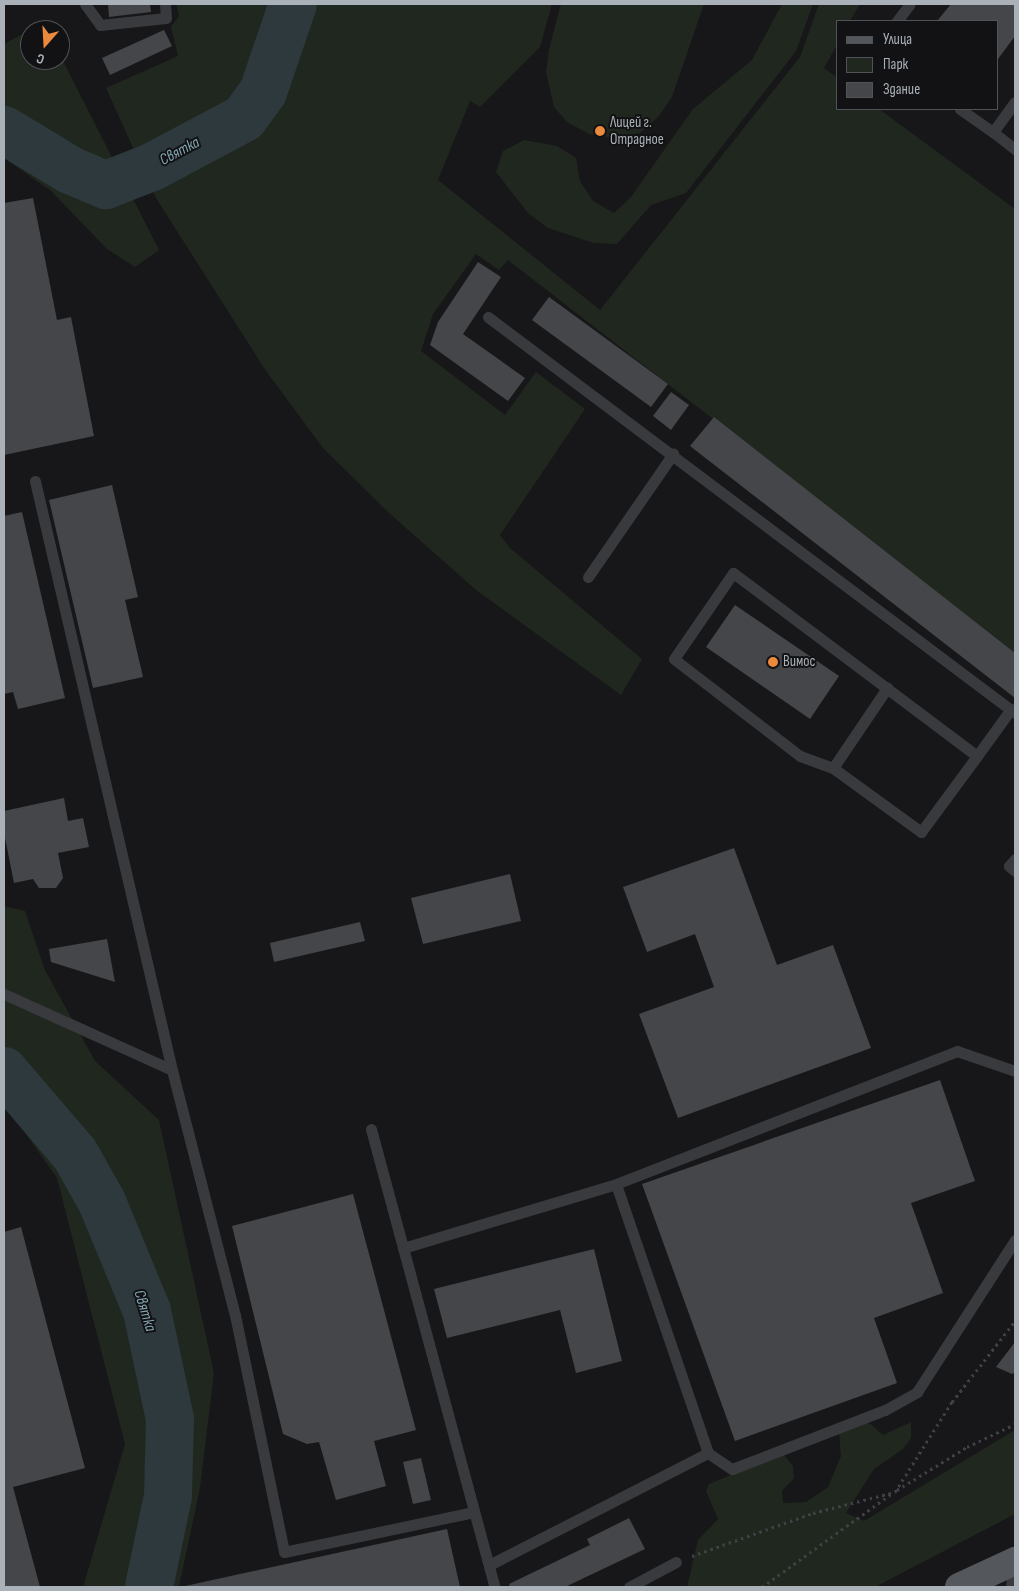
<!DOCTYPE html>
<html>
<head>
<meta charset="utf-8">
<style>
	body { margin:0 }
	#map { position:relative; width:1019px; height:1591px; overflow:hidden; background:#171719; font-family:"Sofia Sans Condensed",sans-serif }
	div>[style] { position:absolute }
	.green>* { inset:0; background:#20271f }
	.river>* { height:48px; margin:-24px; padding:0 24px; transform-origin:24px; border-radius:24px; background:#2d393d }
	.building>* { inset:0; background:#444649 }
	.path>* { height:3px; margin-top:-1.5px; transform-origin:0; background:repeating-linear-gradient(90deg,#3e4245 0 2.5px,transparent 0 6.5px) }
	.lane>* { height:11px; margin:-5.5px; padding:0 5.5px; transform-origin:5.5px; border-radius:5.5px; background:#383a3e }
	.primary>* { height:28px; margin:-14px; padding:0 14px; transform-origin:14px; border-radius:14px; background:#54585d }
	.dots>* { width:14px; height:14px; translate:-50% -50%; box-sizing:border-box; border:2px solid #121214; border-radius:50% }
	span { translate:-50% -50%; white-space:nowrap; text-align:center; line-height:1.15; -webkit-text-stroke:4px #121214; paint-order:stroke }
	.poi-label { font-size:15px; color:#aab1b8 }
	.left { translate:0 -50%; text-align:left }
	.water-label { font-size:16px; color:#82a6b2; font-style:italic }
	.frame { position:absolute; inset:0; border:5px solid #aab1b8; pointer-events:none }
	.legend { position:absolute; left:836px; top:20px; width:162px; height:90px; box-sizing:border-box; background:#121214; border:1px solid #4f5256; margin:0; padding:6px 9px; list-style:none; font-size:15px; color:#aab1b8 }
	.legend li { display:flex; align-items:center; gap:10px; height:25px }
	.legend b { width:25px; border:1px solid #4f5256 }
	.north { position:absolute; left:20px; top:20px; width:50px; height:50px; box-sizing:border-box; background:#121214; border:1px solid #4f5256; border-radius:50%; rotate:199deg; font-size:14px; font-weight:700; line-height:20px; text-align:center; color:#aab1b8 }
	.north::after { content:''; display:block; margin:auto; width:18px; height:22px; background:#eb893d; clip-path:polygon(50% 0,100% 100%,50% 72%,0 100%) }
</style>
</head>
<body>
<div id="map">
	<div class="green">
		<div style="clip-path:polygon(176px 4px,552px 4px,540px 47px,480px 107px,470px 101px,438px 180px,600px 310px,800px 57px,819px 4px,860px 4px,850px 21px,838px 21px,838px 43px,824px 68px,838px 78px,838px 109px,879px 109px,1015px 209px,1015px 653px,508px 260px,499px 270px,476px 254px,433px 314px,421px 351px,505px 415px,536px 372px,585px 409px,500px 535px,510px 548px,642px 659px,621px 695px,476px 590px,388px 512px,323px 448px,266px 371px,156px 198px,106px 88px,178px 56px,171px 27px,179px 16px)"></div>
		<div style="clip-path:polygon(561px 4px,704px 4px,672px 97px,659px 116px,640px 133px,613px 138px,589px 134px,567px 122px,554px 107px,546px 72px,549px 49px)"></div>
		<div style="clip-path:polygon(782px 4px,813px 4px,796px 51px,686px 193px,651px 205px,617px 244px,594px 243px,548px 228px,528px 213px,496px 172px,503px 151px,524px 140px,557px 146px,576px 158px,580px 181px,593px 201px,614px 213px,631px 197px,693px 109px,752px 60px)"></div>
		<div style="clip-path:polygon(30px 30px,30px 60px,60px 60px,60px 55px,159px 250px,135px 267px,107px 249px,51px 191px,4px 158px,4px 44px)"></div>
		<div style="clip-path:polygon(4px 906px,25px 911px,45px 970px,95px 1061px,159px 1120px,214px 1373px,200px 1488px,179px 1587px,83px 1587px,125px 1444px,57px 1178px,4px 1103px)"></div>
		<div style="clip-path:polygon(868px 1422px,883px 1435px,911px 1422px,911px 1438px,903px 1449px,874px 1469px,846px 1513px,864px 1521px,1015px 1430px,1015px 1514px,875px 1587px,687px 1587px,698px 1540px,718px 1519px,706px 1491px,709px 1484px,783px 1454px,793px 1466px,794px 1478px,782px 1491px,783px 1503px,806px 1502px,828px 1487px,841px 1456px,839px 1433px)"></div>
	</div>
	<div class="river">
		<div style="left:4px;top:130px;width:77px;rotate:31.2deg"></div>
		<div style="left:70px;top:170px;width:39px;rotate:23deg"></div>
		<div style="left:106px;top:185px;width:49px;rotate:-21.4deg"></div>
		<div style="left:152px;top:167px;width:104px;rotate:-28deg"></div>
		<div style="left:244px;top:118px;width:32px;rotate:-54deg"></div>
		<div style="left:263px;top:92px;width:93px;rotate:-71.2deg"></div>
		<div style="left:4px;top:1071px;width:109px;rotate:49.5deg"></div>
		<div style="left:75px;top:1154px;width:55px;rotate:60.6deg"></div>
		<div style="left:102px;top:1202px;width:118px;rotate:67.6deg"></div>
		<div style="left:147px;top:1311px;width:110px;rotate:78deg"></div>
		<div style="left:170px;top:1419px;width:77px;rotate:91.5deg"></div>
		<div style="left:168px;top:1496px;width:93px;rotate:101.8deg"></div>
	</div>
	<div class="building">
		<div style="clip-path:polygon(108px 4px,150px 4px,151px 12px,109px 17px)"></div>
		<div style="clip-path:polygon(951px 4px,1015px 4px,1015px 36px,998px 59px,998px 21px,937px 21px)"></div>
		<div style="clip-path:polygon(164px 30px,172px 46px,110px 75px,102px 58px)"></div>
		<div style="clip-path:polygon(33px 198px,57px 320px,71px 317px,94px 436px,4px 455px,4px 203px)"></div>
		<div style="clip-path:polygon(478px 262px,501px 277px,463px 334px,525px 378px,508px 401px,430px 345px,438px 322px)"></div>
		<div style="clip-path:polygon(549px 297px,668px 384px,651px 407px,532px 320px)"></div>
		<div style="clip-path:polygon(671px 392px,689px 405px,671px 430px,653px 416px)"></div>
		<div style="clip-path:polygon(714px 417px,1015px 653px,1015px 698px,690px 446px)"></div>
		<div style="clip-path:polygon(112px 485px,138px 597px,125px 600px,143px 677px,93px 688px,49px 500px)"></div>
		<div style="clip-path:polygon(22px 512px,65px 698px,18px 709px,13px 692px,4px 694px,4px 516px)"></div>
		<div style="clip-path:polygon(735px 605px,839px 676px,810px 719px,706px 647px)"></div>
		<div style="clip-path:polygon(64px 798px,68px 821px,83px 818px,89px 847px,58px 853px,63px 878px,56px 888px,39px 888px,33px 879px,14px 883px,4px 833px,4px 811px)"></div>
		<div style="clip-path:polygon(734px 848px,777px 965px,833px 945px,871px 1048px,678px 1118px,639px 1014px,714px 987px,695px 934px,647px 952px,623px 887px)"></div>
		<div style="clip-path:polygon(510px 874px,521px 921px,423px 944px,411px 898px)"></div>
		<div style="clip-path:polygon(360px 922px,365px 941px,274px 962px,270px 943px)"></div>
		<div style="clip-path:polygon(107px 939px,115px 982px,51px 962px,49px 949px)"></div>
		<div style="clip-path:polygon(940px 1080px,975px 1181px,911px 1203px,943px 1293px,874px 1318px,897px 1383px,735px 1441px,642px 1184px)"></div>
		<div style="clip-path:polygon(353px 1194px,416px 1430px,374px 1441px,386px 1486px,336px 1500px,319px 1442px,307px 1444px,283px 1434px,232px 1226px)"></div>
		<div style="clip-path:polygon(21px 1227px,85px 1468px,13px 1487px,40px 1587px,4px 1587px,4px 1232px)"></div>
		<div style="clip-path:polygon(594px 1249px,622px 1361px,576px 1373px,560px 1310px,447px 1338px,434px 1289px)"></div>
		<div style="clip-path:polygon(1015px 1342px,1015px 1372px,1012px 1374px,996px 1367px)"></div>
		<div style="clip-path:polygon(421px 1458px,431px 1500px,413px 1504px,403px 1462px)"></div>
		<div style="clip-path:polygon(629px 1518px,645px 1549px,565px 1587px,510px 1587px,509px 1584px,590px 1545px,587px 1539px)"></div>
		<div style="clip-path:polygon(447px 1529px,460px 1587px,185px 1587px,185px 1586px)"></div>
	</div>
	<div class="path">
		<div style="left:897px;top:1490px;width:82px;rotate:-31.6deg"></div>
		<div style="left:967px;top:1447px;width:53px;rotate:-25.6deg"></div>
		<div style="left:692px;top:1556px;width:128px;rotate:-19.6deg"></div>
		<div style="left:813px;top:1513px;width:85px;rotate:-14.4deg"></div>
		<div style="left:895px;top:1492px;width:107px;rotate:-57.7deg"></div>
		<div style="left:952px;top:1402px;width:103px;rotate:-52.1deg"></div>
		<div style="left:762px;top:1587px;width:159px;rotate:-35.8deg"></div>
	</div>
	<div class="lane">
		<div style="left:85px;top:4px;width:26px;rotate:54deg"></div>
		<div style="left:100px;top:25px;width:66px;rotate:-6.1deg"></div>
		<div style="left:166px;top:18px;width:14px;rotate:-94deg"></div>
		<div style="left:897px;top:21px;width:21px;rotate:-53deg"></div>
		<div style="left:960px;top:109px;width:40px;rotate:34.9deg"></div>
		<div style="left:993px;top:132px;width:37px;rotate:-54deg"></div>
		<div style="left:993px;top:132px;width:28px;rotate:38deg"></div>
		<div style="left:488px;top:317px;width:659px;rotate:36.92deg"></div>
		<div style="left:35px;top:481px;width:605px;rotate:76.91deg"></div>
		<div style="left:172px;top:1070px;width:253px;rotate:75.6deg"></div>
		<div style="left:235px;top:1315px;width:242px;rotate:78.3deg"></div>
		<div style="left:284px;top:1552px;width:194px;rotate:-11.9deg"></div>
		<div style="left:588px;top:577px;width:150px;rotate:-55.4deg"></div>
		<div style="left:977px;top:756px;width:305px;rotate:-143.1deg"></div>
		<div style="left:733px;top:573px;width:104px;rotate:124.5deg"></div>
		<div style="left:674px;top:659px;width:159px;rotate:37.6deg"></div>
		<div style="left:800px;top:756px;width:35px;rotate:20deg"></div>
		<div style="left:833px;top:768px;width:109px;rotate:36deg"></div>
		<div style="left:921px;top:832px;width:94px;rotate:-53.6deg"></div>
		<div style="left:977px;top:756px;width:58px;rotate:-54.1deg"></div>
		<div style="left:833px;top:768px;width:97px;rotate:-56deg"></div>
		<div style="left:1015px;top:859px;width:9px;rotate:131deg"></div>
		<div style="left:1009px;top:866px;width:8px;rotate:40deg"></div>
		<div style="left:4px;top:994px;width:184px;rotate:24.3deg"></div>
		<div style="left:371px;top:1129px;width:474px;rotate:74.9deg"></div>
		<div style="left:403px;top:1248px;width:222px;rotate:-16.7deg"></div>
		<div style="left:616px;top:1184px;width:366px;rotate:-21.3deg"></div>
		<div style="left:957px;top:1051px;width:61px;rotate:19deg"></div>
		<div style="left:708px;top:1453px;width:29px;rotate:34deg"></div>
		<div style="left:732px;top:1469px;width:164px;rotate:-21.1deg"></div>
		<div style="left:885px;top:1410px;width:37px;rotate:-29deg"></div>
		<div style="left:917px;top:1392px;width:181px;rotate:-57.2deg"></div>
		<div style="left:489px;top:1565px;width:246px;rotate:-27.1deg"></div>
		<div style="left:708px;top:1453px;width:284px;rotate:-108.9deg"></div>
		<div style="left:629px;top:1587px;width:53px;rotate:-28deg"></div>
		<div style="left:1011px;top:1587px;width:23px;rotate:-83deg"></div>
	</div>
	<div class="primary">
		<div style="left:959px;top:1587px;width:62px;rotate:-24.9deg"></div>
	</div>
	<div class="dots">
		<div style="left:600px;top:131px;background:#eb893d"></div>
		<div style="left:773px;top:662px;background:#eb893d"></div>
	</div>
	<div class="poi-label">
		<span class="left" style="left:610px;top:131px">Лицей г.<br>Отрадное</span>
		<span class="left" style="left:783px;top:662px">Вимос</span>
	</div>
	<div class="water-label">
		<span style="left:180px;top:152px;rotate:-28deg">Святка</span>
		<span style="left:144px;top:1311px;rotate:73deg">Святка</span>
	</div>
	<div class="frame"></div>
	<ul class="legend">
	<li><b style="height:6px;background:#54585d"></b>Улица</li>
	<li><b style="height:14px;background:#20271f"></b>Парк</li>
	<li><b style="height:14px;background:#444649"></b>Здание</li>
	</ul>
	<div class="north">С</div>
</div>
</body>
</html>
